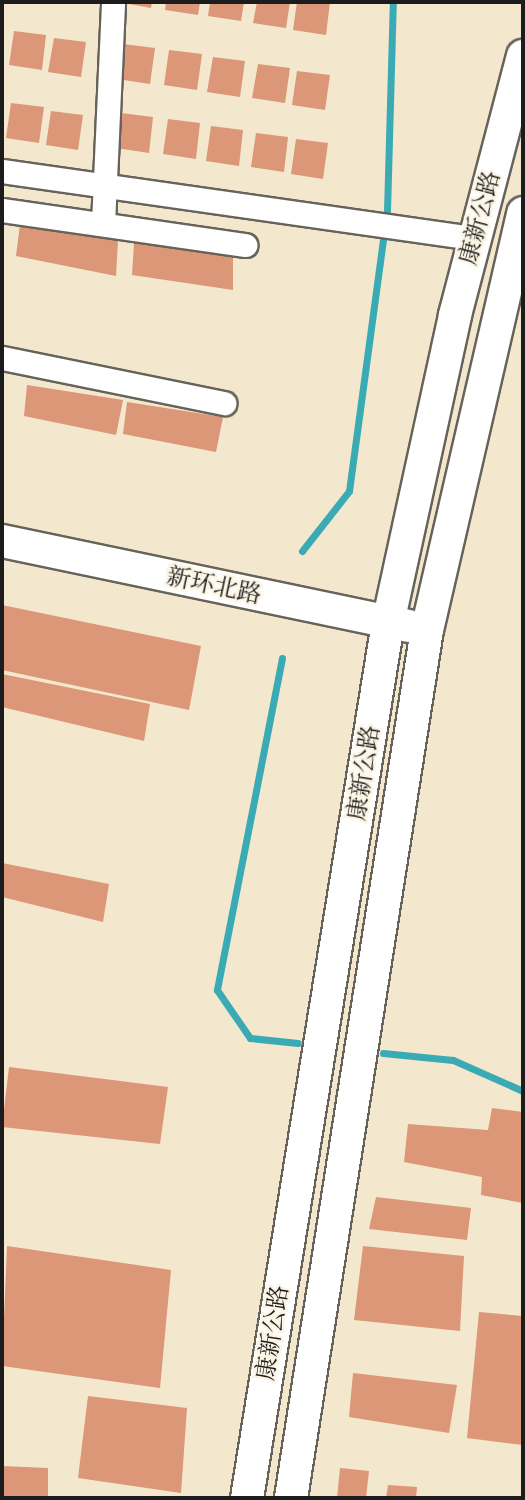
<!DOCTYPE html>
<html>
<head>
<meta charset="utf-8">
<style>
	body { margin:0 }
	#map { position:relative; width:525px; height:1500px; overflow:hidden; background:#f3e8cd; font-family:"IM FELL Great Primer","Noto Serif SC",serif }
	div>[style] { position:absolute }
	.stream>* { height:7px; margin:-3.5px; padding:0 3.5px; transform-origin:3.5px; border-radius:3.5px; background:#3aabb5 }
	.building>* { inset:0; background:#dc9678 }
	.roads { filter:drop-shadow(2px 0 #67635a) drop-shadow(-2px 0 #67635a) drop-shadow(0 2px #67635a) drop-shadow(0 -2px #67635a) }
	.street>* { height:23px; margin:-11.5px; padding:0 11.5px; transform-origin:11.5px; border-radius:11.5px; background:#fff }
	.secondary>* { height:32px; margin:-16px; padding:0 16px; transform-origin:16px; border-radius:16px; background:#fff }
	span { translate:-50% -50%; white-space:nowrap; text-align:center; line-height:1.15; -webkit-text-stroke:5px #fcf5e5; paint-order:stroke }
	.street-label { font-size:24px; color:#1c1c1c }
	.frame { position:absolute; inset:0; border:4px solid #1c1c1c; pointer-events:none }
</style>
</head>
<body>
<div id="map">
	<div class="stream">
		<div style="left:302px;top:551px;width:76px;rotate:-51.9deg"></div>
		<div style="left:349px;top:491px;width:283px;rotate:-82.3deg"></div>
		<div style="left:387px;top:211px;width:209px;rotate:-88.4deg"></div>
		<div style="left:282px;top:658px;width:338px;rotate:101.1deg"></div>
		<div style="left:217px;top:990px;width:58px;rotate:55.5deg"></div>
		<div style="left:250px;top:1038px;width:48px;rotate:5.9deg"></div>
		<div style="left:383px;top:1053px;width:70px;rotate:5.7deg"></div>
		<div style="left:453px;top:1060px;width:77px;rotate:23.9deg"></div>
	</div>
	<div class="building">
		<div style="clip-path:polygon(118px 2px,152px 2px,151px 8px)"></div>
		<div style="clip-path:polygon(166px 2px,200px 2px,198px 15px,165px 10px)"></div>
		<div style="clip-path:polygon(210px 2px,244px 2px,241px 21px,208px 16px)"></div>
		<div style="clip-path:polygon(257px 2px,290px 2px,286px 28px,253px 23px)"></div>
		<div style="clip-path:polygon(297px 2px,330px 2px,326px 35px,293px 30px)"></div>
		<div style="clip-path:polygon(14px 31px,46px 35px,42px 70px,9px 65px)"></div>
		<div style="clip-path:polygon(54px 38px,86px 42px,81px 77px,48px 72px)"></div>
		<div style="clip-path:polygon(123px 44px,155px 48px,150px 84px,117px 79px)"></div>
		<div style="clip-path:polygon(169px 50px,202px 54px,197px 90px,164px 85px)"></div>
		<div style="clip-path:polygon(213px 57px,245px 61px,240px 97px,207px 92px)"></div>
		<div style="clip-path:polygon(258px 64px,290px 68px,285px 103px,252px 98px)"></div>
		<div style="clip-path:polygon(297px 71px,330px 75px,325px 110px,292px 105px)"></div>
		<div style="clip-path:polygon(11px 103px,44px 107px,39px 143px,6px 138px)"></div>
		<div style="clip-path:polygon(51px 111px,83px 115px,78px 150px,46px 145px)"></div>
		<div style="clip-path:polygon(121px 113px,153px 117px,149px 153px,116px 148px)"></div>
		<div style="clip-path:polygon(168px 119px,200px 123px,196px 159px,163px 154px)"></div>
		<div style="clip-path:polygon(211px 126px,243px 130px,239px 166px,206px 161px)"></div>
		<div style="clip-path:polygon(256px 133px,288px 137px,284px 172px,251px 167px)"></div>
		<div style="clip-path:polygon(296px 139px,328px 143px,323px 179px,291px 174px)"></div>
		<div style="clip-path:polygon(20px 224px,118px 240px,116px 276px,16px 256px)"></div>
		<div style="clip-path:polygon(134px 243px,233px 255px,233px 290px,132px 275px)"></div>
		<div style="clip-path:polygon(27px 385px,123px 400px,116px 435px,24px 416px)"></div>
		<div style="clip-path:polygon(127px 402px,223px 417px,216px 452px,123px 434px)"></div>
		<div style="clip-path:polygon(2px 605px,201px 646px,189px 710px,2px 670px)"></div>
		<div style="clip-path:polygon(2px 674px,150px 704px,144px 741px,2px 707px)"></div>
		<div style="clip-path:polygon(2px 863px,109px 884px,103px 922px,2px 897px)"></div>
		<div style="clip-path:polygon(9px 1067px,168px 1087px,160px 1144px,2px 1127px)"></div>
		<div style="clip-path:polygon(492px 1108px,523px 1112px,523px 1203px,481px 1195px,482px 1177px,404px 1162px,408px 1124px,488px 1130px)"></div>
		<div style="clip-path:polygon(376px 1197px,471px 1208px,467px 1240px,369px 1229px)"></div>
		<div style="clip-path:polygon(7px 1246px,171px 1270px,160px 1388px,2px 1366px)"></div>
		<div style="clip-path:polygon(363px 1246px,464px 1256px,460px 1331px,354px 1320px)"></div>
		<div style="clip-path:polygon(479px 1312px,523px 1316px,523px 1445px,467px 1438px)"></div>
		<div style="clip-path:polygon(353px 1373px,457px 1385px,449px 1433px,349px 1417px)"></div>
		<div style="clip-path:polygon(88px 1396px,187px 1408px,181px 1493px,78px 1478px)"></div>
		<div style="clip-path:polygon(2px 1466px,48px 1468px,48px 1497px,2px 1496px)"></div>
		<div style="clip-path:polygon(340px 1468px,369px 1471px,366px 1498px,337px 1498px)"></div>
		<div style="clip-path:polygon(388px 1485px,417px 1487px,416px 1498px,386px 1498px)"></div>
	</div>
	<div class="roads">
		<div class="street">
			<div style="left:2px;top:171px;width:478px;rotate:8.1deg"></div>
			<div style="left:2px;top:210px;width:246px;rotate:8.2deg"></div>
			<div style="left:103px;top:224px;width:222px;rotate:-87.4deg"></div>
			<div style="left:2px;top:358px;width:227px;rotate:11.5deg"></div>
		</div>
		<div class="secondary">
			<div style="left:2px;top:541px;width:415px;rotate:11.8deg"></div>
			<div style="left:247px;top:1498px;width:886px;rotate:-80.85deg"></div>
			<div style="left:388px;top:623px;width:315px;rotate:-77.7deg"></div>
			<div style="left:455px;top:315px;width:268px;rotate:-75.3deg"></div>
			<div style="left:291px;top:1498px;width:879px;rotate:-81.1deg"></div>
			<div style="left:427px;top:630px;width:428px;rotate:-77deg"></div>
		</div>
	</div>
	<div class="street-label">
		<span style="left:480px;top:218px;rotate:-75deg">康新公路</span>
		<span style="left:214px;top:586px;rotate:12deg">新环北路</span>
		<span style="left:364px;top:773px;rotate:-81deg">康新公路</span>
		<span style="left:273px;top:1333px;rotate:-81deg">康新公路</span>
	</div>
	<div class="frame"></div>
</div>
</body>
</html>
